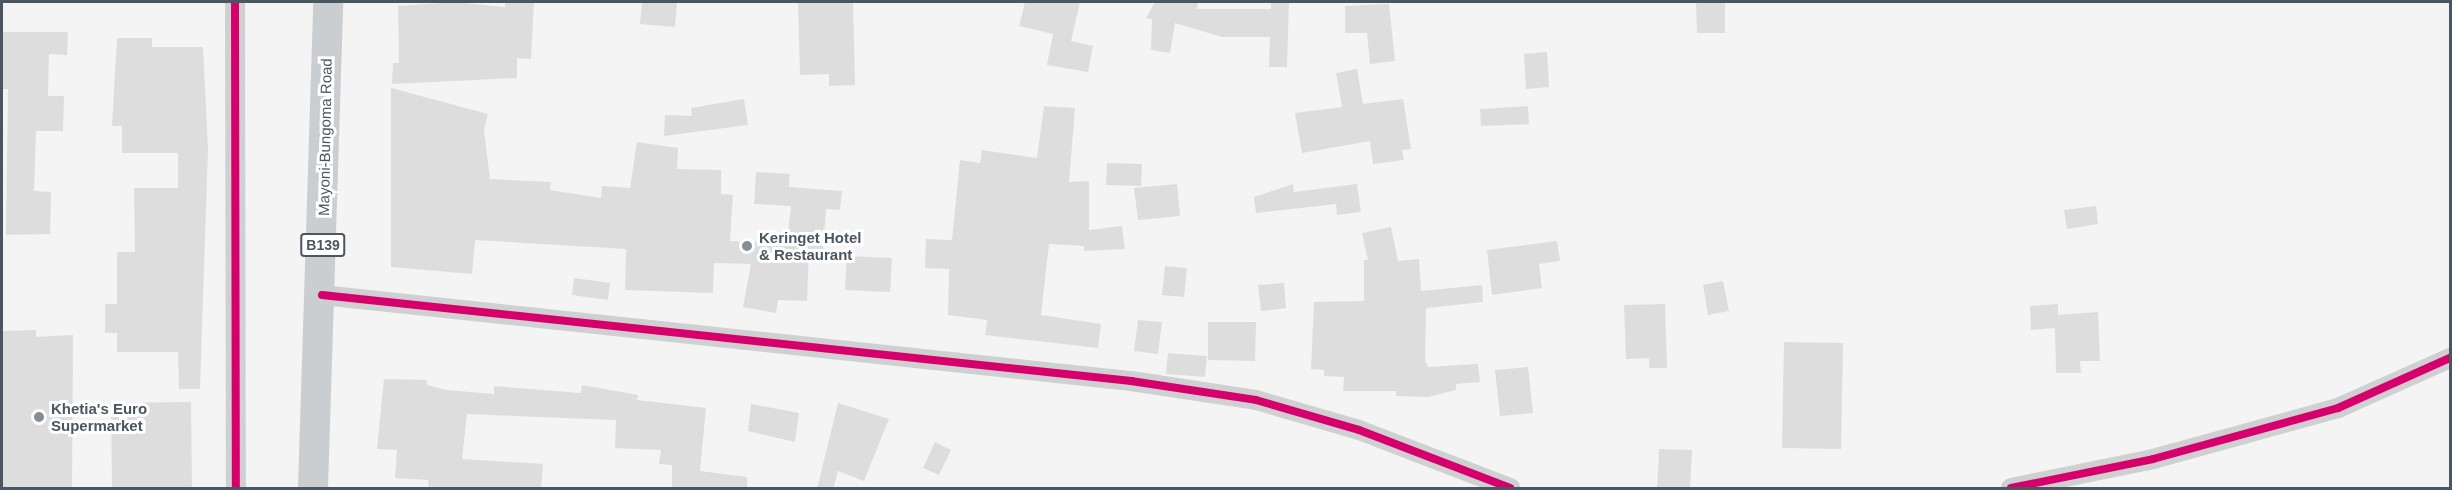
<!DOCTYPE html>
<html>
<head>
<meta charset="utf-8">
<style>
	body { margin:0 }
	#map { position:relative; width:2452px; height:490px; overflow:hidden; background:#f4f4f4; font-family:Helvetica,sans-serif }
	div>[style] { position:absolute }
	.building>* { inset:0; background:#ddddde }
	.minor>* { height:20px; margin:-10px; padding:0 10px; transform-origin:10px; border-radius:10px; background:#ced0d2 }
	.primary>* { height:30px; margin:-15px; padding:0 15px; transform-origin:15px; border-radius:15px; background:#caced1 }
	.cycleway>* { height:8px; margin:-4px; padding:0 4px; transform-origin:4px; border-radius:4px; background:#d6006c }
	.dots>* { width:16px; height:16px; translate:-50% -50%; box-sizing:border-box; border:3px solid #fff; border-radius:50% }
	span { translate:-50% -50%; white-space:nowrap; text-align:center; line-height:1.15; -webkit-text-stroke:6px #fff; paint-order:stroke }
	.shield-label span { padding:2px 4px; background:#fff; border:2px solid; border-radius:4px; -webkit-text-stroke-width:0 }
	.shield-label { font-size:14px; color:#4a5661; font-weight:700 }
	.street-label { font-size:15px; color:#4a5661 }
	.poi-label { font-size:15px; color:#4a5661; font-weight:700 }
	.left { translate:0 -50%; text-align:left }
	.frame { position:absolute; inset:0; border:3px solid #4a5661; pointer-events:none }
</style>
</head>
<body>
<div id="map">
	<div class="building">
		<div style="clip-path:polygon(454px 2px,505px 7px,505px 2px,534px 2px,531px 59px,517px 58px,517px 78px,392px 84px,393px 63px,399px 63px,398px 6px)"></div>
		<div style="clip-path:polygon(642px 2px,677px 2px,675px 27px,640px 24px)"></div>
		<div style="clip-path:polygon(798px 2px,853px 2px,855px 85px,829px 86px,829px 74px,800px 75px)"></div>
		<div style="clip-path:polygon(1025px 2px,1080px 2px,1071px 41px,1093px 46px,1088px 72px,1047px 65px,1053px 34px,1019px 26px)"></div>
		<div style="clip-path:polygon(1155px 2px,1198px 2px,1197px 9px,1271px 9px,1271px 2px,1289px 2px,1287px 67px,1269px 67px,1270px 37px,1222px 37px,1175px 23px,1170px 53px,1151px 50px,1152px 19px,1146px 18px)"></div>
		<div style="clip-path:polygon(1696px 2px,1725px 2px,1725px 33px,1697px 33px)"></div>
		<div style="clip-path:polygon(1389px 4px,1395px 61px,1370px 64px,1367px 33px,1345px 33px,1345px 6px)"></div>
		<div style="clip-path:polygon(2px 32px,68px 32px,67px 55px,49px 54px,48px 96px,64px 96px,63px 131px,36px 131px,34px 191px,51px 192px,50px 234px,6px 235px,8px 89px,2px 89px)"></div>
		<div style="clip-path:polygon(117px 38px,152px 38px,152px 47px,203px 47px,208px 148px,200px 389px,179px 389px,178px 352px,117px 352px,117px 333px,105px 333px,105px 304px,117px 304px,117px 252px,135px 252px,134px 188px,178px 188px,178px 153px,122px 153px,122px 126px,112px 126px)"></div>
		<div style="clip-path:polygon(1547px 52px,1549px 87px,1526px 89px,1524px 54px)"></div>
		<div style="clip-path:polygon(1357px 69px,1363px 104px,1403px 99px,1411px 149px,1402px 150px,1404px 160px,1373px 164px,1370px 141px,1302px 153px,1295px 113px,1342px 107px,1336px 73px)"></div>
		<div style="clip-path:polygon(391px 88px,488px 114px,484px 130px,490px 179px,551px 182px,550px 190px,601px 198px,602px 186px,630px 188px,637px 142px,678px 148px,677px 169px,721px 170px,721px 194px,733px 195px,730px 241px,787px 244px,791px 206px,754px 204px,756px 172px,790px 174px,789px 187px,842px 191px,840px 210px,826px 209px,823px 251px,809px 250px,807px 301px,778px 300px,776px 313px,743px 307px,751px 264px,714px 263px,713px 293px,625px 290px,626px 249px,475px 240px,472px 274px,391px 267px)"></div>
		<div style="clip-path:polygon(744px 99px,748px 125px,664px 136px,665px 115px,692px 116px,691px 108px)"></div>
		<div style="clip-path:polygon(1044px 106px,1075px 108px,1069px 182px,1089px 181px,1089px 230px,1122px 226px,1125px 249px,1084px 251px,1084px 246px,1049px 244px,1041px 315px,1101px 324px,1098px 348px,985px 335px,987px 320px,948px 315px,949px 269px,925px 268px,926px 239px,952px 240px,960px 160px,980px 163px,982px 150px,1037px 158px)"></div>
		<div style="clip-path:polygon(1528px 106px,1529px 124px,1481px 126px,1480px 109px)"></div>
		<div style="clip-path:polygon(1107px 163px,1142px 164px,1141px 186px,1106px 185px)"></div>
		<div style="clip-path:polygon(1177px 184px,1180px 216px,1138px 220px,1134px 188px)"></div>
		<div style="clip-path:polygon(1293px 184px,1294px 192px,1357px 184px,1361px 212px,1337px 215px,1336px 204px,1256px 213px,1254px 197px)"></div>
		<div style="clip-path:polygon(2096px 206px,2098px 224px,2067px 229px,2064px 210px)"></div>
		<div style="clip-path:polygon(1391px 227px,1398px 261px,1419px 259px,1421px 291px,1482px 285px,1483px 302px,1426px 308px,1425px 360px,1428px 367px,1478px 364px,1480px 382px,1456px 384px,1456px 390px,1428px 397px,1396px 396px,1396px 391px,1343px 391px,1344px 377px,1324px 376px,1324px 370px,1311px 369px,1314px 302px,1364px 301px,1364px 260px,1368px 260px,1362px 233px)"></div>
		<div style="clip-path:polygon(1557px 241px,1560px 261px,1539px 264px,1542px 288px,1492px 295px,1487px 250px)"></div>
		<div style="clip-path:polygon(847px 256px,892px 258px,890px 292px,845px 290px)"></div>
		<div style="clip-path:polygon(1165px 266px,1187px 268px,1184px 297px,1162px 295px)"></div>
		<div style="clip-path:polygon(574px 278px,610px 283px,608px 300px,572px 295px)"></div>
		<div style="clip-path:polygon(1723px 281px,1729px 311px,1708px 315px,1703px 285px)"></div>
		<div style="clip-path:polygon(1284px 283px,1286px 308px,1261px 311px,1258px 285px)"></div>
		<div style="clip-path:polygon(1665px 304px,1667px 368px,1649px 368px,1649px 358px,1626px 359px,1624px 305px)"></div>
		<div style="clip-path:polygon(2058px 304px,2058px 315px,2098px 312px,2100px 361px,2080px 361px,2081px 373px,2056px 373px,2055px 328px,2031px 330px,2030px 306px)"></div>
		<div style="clip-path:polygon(1138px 320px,1162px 322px,1158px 354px,1134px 351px)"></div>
		<div style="clip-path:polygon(1208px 322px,1256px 322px,1255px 361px,1208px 360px)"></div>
		<div style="clip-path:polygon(36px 330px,36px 337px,73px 335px,72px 489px,2px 489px,2px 331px)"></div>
		<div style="clip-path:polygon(1784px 342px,1843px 343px,1841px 449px,1782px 448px)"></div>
		<div style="clip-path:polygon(1168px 353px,1207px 356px,1205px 377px,1166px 374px)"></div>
		<div style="clip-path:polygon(1528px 367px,1533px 413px,1500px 416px,1495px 370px)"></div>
		<div style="clip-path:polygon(384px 379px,427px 380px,427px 385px,446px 390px,494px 394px,494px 386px,581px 393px,582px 385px,638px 395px,637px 400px,706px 408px,700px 471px,747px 477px,747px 489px,672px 489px,672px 465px,659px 464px,661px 450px,615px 448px,616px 420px,467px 414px,462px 459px,543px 464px,541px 489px,429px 489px,428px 480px,395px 478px,397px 450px,377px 449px)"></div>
		<div style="clip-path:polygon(191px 402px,192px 489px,112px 489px,111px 403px)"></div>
		<div style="clip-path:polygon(838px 403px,889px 419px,864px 481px,838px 471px,833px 489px,817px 489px)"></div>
		<div style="clip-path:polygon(751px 404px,799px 413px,795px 442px,748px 431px)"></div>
		<div style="clip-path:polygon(935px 442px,951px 450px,939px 475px,923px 468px)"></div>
		<div style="clip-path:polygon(1659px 449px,1692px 450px,1690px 489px,1657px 489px)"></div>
	</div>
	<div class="minor">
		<div style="left:235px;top:2px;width:486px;rotate:89.9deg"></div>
		<div style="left:322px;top:295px;width:814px;rotate:6.07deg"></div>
		<div style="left:1131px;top:381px;width:126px;rotate:8.6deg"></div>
		<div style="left:1256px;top:400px;width:107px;rotate:16.2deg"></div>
		<div style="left:1359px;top:430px;width:162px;rotate:21deg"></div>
		<div style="left:2011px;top:488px;width:145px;rotate:-11.5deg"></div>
		<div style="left:2153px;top:459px;width:192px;rotate:-15.4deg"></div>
		<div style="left:2338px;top:408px;width:123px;rotate:-24.1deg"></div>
	</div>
	<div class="primary">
		<div style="left:313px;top:488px;width:486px;rotate:-88.2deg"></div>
	</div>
	<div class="cycleway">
		<div style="left:235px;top:2px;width:486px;rotate:89.9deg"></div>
		<div style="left:322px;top:295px;width:814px;rotate:6.07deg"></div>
		<div style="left:1131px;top:381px;width:126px;rotate:8.6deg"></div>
		<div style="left:1256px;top:400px;width:107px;rotate:16.2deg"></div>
		<div style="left:1359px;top:430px;width:162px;rotate:21deg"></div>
		<div style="left:2011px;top:488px;width:145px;rotate:-11.5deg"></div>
		<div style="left:2153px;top:459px;width:192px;rotate:-15.4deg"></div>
		<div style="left:2338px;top:408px;width:123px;rotate:-24.1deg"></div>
	</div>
	<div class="dots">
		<div style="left:747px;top:246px;background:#868d94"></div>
		<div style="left:39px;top:417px;background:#868d94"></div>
	</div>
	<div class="shield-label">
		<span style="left:323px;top:245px">B139</span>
	</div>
	<div class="street-label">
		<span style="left:325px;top:137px;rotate:-89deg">Mayoni-Bungoma Road</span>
	</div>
	<div class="poi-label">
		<span class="left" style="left:759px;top:246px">Keringet Hotel<br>&amp; Restaurant</span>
		<span class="left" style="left:51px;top:417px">Khetia's Euro<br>Supermarket</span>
	</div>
	<div class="frame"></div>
</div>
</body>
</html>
